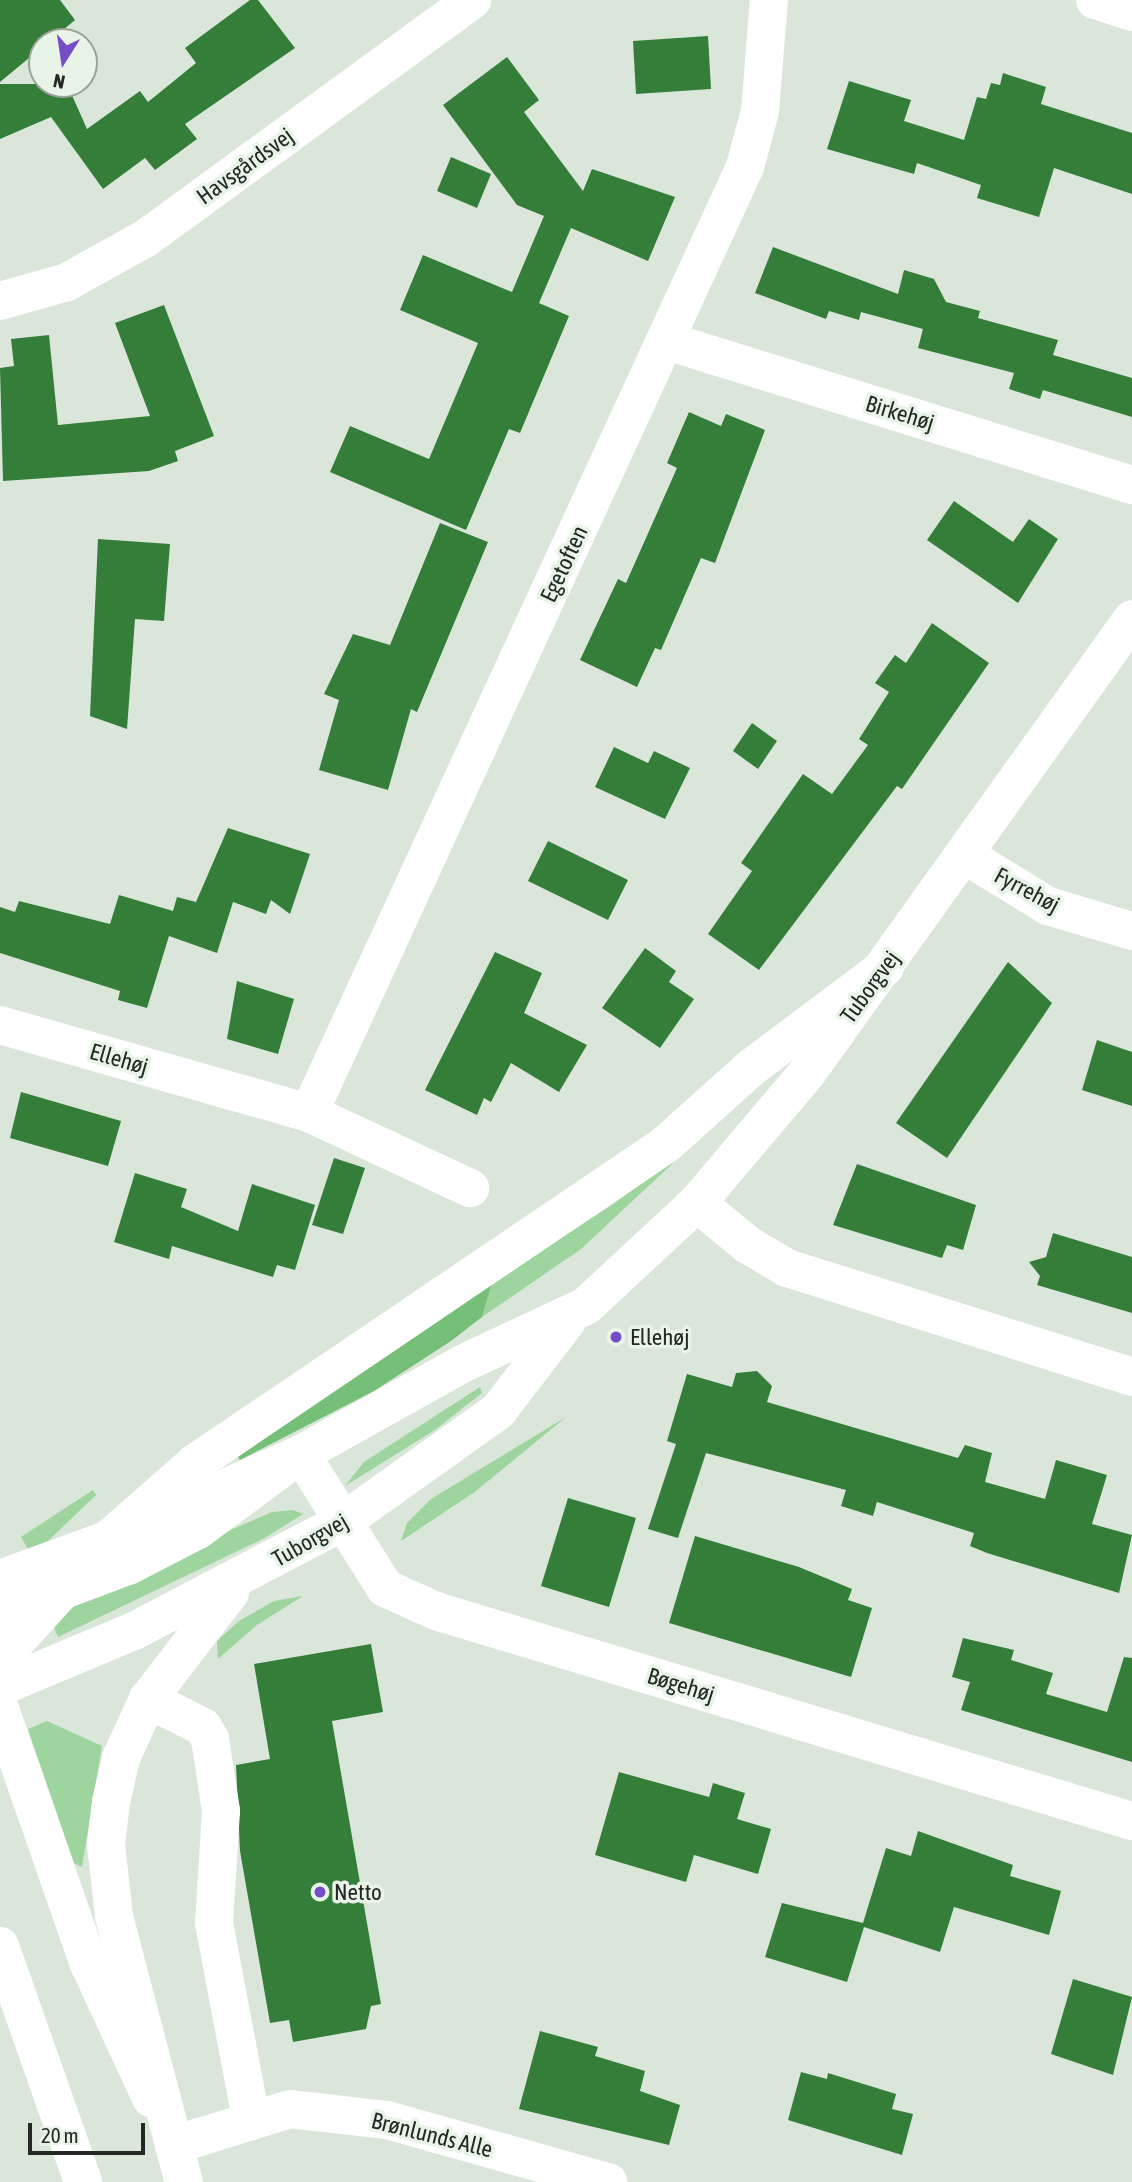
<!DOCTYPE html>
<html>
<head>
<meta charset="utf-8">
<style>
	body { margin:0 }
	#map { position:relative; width:1132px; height:2182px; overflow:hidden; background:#dbe6da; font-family:"Asap Condensed",sans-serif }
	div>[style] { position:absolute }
	.green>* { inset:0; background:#9ed49e }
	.forest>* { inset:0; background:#75bf78 }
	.building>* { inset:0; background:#357e3a }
	.minor>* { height:38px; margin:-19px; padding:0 19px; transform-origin:19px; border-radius:19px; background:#fff }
	.major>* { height:38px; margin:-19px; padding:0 19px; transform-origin:19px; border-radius:19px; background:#fff }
	.highway>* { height:38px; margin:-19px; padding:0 19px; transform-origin:19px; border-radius:19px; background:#fff }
	.dots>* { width:19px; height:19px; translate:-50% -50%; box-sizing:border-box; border:4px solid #e8f4e8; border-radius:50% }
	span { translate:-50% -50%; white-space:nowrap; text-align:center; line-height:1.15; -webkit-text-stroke:7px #e8f4e8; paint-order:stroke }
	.street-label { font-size:23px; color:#242824 }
	.poi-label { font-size:23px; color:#242824 }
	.left { translate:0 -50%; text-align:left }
	.north { position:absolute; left:28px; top:28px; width:70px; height:70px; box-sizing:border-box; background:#e8f4e8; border:2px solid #9aa29a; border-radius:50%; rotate:192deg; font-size:19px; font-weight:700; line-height:28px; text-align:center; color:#242824 }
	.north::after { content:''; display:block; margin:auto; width:24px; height:32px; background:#754dc6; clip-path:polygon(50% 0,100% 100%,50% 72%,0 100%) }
	.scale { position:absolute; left:28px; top:2123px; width:117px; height:32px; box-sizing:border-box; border:4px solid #242824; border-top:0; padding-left:9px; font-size:21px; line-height:24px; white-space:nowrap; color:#242824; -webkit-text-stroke:5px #e8f4e8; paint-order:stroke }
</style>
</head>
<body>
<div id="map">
	<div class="green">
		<div style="clip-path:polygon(701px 1137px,581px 1249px,482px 1317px,492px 1283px,615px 1203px)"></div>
		<div style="clip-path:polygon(480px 1387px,482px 1393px,435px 1430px,345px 1486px,364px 1462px)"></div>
		<div style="clip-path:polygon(566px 1417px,476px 1491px,401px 1541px,407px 1523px,431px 1499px)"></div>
		<div style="clip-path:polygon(93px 1490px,96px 1495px,48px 1541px,28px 1549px,21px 1537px)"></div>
		<div style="clip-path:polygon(293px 1510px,303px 1514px,263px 1539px,58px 1637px,47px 1610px,272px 1512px)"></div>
		<div style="clip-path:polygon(303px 1596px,257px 1625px,218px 1659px,217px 1641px,239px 1621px,274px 1601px)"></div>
		<div style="clip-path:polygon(47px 1721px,102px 1746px,82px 1867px,74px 1863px,28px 1729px)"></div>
	</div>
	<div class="forest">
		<div style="clip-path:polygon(492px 1283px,482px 1317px,451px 1341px,374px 1391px,240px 1460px,235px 1452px)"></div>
	</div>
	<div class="building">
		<div style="clip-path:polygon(0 0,60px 0,75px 20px,0 82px)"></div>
		<div style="clip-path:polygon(250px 0,258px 0,295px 48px,185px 124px,197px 139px,155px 170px,145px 158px,103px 189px,51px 117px,0 139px,0 84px,67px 84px,87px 129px,140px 91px,148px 102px,196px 63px,185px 48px)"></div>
		<div style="clip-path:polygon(708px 36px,711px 89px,636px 94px,633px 41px)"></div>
		<div style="clip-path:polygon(507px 57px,539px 100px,524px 112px,583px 191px,592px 169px,675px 197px,648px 261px,571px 228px,539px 303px,569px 316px,520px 433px,509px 429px,466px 530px,330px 472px,350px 426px,429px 459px,478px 343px,400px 310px,423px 255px,512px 292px,544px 216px,517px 205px,443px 105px)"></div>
		<div style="clip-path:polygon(1003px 73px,1046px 87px,1041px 104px,1132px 133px,1132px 194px,1054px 168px,1039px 217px,977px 198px,981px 185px,917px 163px,914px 174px,827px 149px,849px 81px,911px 100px,904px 121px,964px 140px,977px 97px,986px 99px,991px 83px,1000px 85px)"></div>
		<div style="clip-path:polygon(451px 157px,491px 174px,477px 208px,437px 191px)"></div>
		<div style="clip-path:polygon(773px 247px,898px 294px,904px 270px,934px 279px,946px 302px,980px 311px,978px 318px,1058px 340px,1053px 355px,1132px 378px,1132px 417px,1043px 390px,1040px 399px,1009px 389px,1014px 373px,918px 348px,923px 329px,861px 312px,859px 320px,829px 311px,826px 319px,755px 293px)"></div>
		<div style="clip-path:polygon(164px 305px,214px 436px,175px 451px,178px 461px,149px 471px,3px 481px,0 368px,14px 366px,11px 339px,49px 335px,58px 425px,150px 416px,115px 323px)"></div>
		<div style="clip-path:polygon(689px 412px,721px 426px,726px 414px,765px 430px,715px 563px,701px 558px,661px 650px,655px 648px,637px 687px,580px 660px,618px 579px,626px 583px,677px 468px,667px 463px)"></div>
		<div style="clip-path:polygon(954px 501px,1013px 542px,1029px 519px,1058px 539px,1018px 603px,927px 540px)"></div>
		<div style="clip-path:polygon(440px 523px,488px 542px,417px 712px,411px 709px,388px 790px,319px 770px,339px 700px,324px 694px,353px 634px,390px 645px)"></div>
		<div style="clip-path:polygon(98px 539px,170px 544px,164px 621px,135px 619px,127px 729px,90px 716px)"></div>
		<div style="clip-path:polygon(932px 623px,989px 663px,902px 789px,897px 786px,759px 970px,708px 934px,752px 871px,741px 863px,803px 774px,832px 794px,868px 745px,859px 739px,889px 692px,875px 683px,895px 655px,906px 663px)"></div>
		<div style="clip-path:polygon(752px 723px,777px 741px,758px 769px,733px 751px)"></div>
		<div style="clip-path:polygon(614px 747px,648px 763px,654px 751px,690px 768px,665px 819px,595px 787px)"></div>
		<div style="clip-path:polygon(228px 828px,310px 854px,290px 914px,271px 900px,266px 914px,233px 902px,217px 953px,169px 936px,147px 1008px,118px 1000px,120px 991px,0 953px,0 907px,15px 912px,19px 901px,110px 924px,119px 895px,173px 911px,177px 897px,196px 902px)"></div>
		<div style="clip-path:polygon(548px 841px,628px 880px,608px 920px,528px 881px)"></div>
		<div style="clip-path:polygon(645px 948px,676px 971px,669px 982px,694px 999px,660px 1048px,602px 1008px)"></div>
		<div style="clip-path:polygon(495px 952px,542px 973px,524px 1013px,587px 1045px,559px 1092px,511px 1063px,491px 1102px,484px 1098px,477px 1115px,425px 1090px)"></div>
		<div style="clip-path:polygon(1008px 962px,1052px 1003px,947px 1158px,896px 1123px)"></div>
		<div style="clip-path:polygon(237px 981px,294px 999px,278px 1054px,227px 1039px)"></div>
		<div style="clip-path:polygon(1097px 1040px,1132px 1052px,1132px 1106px,1082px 1090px)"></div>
		<div style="clip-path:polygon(21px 1092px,121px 1121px,108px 1166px,10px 1138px)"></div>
		<div style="clip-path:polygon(334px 1158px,365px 1168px,343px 1234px,312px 1225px)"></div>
		<div style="clip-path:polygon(857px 1164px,976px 1205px,963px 1250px,947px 1245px,942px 1258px,833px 1225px)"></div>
		<div style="clip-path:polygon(135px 1173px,187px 1189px,181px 1207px,238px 1231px,252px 1184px,315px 1205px,295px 1270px,277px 1265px,273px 1277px,172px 1246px,169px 1259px,114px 1242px)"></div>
		<div style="clip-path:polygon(1053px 1233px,1132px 1257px,1132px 1313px,1037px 1285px,1040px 1276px,1029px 1262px,1046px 1257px)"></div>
		<div style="clip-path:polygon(757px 1371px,772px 1386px,767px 1402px,958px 1458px,965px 1445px,992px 1453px,985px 1482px,1045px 1499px,1056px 1460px,1107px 1475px,1092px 1524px,1132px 1535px,1119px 1593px,987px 1553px,970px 1546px,974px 1533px,877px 1502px,873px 1516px,841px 1506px,846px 1490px,706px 1453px,678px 1538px,648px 1529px,676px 1444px,667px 1441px,687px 1374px,732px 1387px,736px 1373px)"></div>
		<div style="clip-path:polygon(568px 1498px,636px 1518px,609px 1607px,541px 1586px)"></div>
		<div style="clip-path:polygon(695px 1536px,799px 1567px,852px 1589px,848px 1600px,872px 1608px,851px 1677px,669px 1623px)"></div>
		<div style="clip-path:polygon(963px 1638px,1014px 1650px,1011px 1660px,1053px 1673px,1046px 1694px,1107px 1712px,1124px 1657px,1132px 1658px,1132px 1762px,961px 1710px,970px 1682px,952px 1677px)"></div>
		<div style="clip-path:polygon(371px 1644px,383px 1712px,332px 1721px,381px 2004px,371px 2006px,366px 2029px,293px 2042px,289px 2020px,270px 2023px,240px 1851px,236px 1765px,270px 1759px,254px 1664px)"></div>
		<div style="clip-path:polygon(619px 1772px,709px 1797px,713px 1783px,745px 1793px,737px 1819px,771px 1829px,758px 1874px,694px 1855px,686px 1882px,595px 1855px)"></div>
		<div style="clip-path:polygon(918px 1831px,1013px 1865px,1010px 1876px,1061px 1891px,1049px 1935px,954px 1907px,940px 1952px,864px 1927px,847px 1982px,765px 1957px,782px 1903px,863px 1923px,886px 1848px,911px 1856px)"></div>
		<div style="clip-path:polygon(1073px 1979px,1132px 1997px,1113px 2075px,1051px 2054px)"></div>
		<div style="clip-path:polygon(540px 2031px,598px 2047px,595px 2056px,645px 2071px,640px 2091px,680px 2105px,669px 2145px,519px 2109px)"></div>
		<div style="clip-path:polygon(801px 2072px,827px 2079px,828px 2073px,896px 2094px,892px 2109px,913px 2114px,902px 2155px,788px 2120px)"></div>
	</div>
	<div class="minor">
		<div style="left:1095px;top:0;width:39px;rotate:18deg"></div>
		<div style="left:0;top:301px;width:70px;rotate:-15.8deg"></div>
		<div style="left:67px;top:282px;width:90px;rotate:-29.1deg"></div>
		<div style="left:146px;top:238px;width:404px;rotate:-36.1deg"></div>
		<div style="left:667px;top:341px;width:487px;rotate:17.2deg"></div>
		<div style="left:965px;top:855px;width:97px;rotate:31.6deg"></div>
		<div style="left:1048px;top:906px;width:88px;rotate:16.6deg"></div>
		<div style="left:0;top:1025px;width:321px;rotate:15.9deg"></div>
		<div style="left:309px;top:1113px;width:178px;rotate:25deg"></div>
		<div style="left:309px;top:1113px;width:1042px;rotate:-65.26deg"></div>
		<div style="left:745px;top:167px;width:58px;rotate:-75deg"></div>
		<div style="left:760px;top:111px;width:111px;rotate:-85.4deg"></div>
		<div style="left:697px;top:1203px;width:66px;rotate:39.5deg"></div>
		<div style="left:748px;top:1245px;width:45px;rotate:30.5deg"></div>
		<div style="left:787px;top:1268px;width:362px;rotate:17.5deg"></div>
		<div style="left:0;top:1614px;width:137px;rotate:-20.6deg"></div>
		<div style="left:128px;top:1566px;width:79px;rotate:-27.2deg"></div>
		<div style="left:198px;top:1530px;width:128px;rotate:-36.4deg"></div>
		<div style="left:301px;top:1454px;width:158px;rotate:57.9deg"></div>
		<div style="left:385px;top:1588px;width:56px;rotate:24.3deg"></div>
		<div style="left:436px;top:1611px;width:727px;rotate:16.79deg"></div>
		<div style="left:148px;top:1699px;width:62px;rotate:27deg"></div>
		<div style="left:203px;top:1727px;width:14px;rotate:60deg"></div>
		<div style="left:210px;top:1739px;width:73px;rotate:81.3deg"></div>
		<div style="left:221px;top:1811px;width:112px;rotate:93.6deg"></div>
		<div style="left:214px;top:1923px;width:199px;rotate:79.3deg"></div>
		<div style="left:0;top:1709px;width:270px;rotate:70.8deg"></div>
		<div style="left:89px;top:1964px;width:148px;rotate:65.2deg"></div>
		<div style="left:174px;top:2145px;width:121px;rotate:-17.2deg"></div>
		<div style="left:290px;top:2109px;width:98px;rotate:6.5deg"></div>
		<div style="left:387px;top:2120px;width:230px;rotate:15.7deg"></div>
	</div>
	<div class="major">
		<div style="left:0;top:1579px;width:128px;rotate:-20.1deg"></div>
		<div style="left:120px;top:1535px;width:198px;rotate:-24.1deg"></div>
		<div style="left:301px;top:1454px;width:184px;rotate:-29.2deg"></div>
		<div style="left:462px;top:1364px;width:137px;rotate:-25.1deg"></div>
		<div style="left:586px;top:1306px;width:151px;rotate:-42.9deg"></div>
		<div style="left:697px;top:1203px;width:170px;rotate:-49.8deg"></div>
		<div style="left:807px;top:1073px;width:558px;rotate:-54.4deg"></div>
		<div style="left:0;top:1687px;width:145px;rotate:-22.7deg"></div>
		<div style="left:134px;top:1631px;width:233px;rotate:-27.6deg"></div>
		<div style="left:341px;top:1523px;width:193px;rotate:-35.5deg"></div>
		<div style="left:498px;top:1411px;width:113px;rotate:-52.5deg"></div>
		<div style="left:174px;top:2145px;width:237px;rotate:-104.7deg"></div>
		<div style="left:114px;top:1916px;width:71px;rotate:-96.4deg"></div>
		<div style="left:106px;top:1845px;width:43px;rotate:-83.4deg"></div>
		<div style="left:111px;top:1802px;width:45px;rotate:-77.2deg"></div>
		<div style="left:121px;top:1758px;width:65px;rotate:-65.4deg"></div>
		<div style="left:148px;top:1699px;width:134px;rotate:-52.3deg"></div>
	</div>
	<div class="highway">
		<div style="left:0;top:1659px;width:166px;rotate:-47.7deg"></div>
		<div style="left:112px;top:1536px;width:111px;rotate:-41.3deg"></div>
		<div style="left:195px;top:1463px;width:567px;rotate:-34.08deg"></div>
		<div style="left:665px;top:1145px;width:117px;rotate:-41.9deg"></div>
		<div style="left:752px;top:1067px;width:166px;rotate:-36.9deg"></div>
		<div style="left:0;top:1946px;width:250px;rotate:70.6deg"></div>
		<div style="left:174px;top:2145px;width:38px;rotate:75deg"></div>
	</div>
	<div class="dots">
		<div style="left:616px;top:1337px;background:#754dc6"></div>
		<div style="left:320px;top:1892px;background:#754dc6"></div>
	</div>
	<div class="street-label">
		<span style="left:245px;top:166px;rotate:-36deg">Havsgårdsvej</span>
		<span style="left:900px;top:413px;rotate:17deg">Birkehøj</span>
		<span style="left:564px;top:564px;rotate:-65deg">Egetoften</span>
		<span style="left:1027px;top:890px;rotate:28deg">Fyrrehøj</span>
		<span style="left:870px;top:987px;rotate:-54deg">Tuborgvej</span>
		<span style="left:119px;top:1059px;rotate:16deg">Ellehøj</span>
		<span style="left:310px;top:1540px;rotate:-30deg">Tuborgvej</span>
		<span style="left:681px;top:1685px;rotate:17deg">Bøgehøj</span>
		<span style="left:432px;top:2135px;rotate:14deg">Brønlunds Alle</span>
	</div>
	<div class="poi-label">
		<span class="left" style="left:630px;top:1337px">Ellehøj</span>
		<span class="left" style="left:334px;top:1892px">Netto</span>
	</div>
	<div class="north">N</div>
	<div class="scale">20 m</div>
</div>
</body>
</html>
